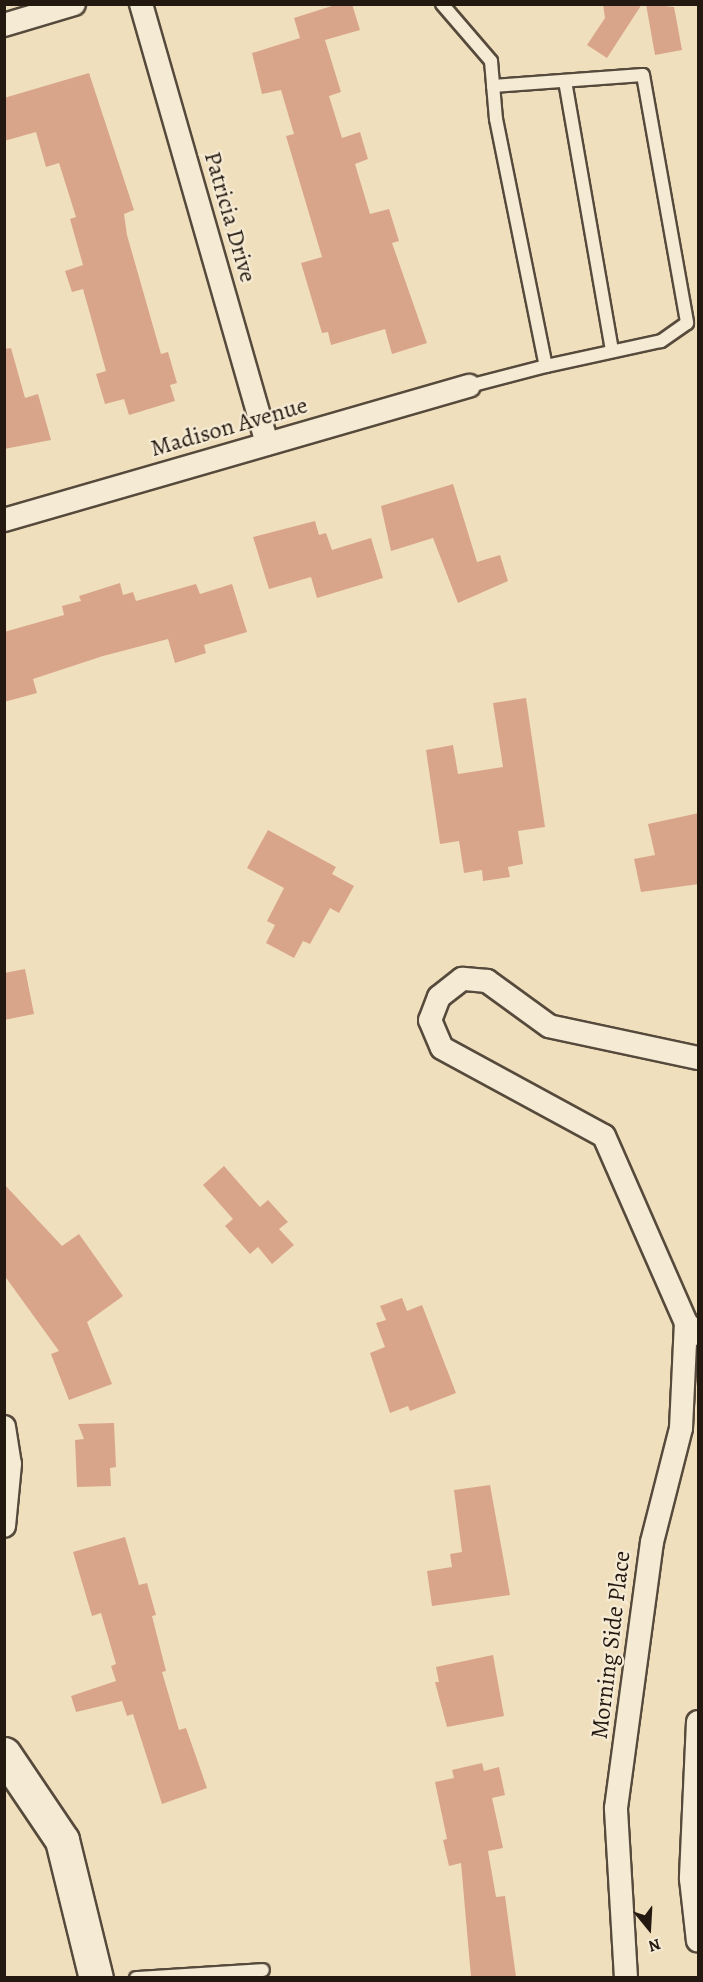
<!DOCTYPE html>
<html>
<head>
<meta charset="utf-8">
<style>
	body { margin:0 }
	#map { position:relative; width:703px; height:1982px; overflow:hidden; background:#f0dfbc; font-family:Alegreya,serif }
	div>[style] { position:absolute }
	.building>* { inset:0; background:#d9a58a }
	.roads { filter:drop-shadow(2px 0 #564a3c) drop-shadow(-2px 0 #564a3c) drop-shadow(0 2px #564a3c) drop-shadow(0 -2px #564a3c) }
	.lane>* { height:12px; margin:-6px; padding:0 6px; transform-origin:6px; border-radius:6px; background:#f5ead3 }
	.street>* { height:22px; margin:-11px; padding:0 11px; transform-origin:11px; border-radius:11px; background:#f5ead3 }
	.secondary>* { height:33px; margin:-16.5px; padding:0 16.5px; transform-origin:16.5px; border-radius:16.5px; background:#f5ead3 }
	span { translate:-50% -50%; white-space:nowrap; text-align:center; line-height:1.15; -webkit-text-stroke:4.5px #f5ead3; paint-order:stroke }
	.street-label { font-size:24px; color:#231911 }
	.frame { position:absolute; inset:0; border:6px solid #231911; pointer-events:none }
	.north { position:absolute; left:619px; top:1898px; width:60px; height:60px; -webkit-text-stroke:4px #f5ead3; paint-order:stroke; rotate:162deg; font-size:16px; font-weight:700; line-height:24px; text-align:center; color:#231911 }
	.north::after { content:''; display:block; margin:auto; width:21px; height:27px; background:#231911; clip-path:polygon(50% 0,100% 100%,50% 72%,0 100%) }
</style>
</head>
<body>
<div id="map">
	<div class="building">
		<div style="clip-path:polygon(338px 4px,352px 4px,360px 30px,325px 40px,341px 92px,329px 96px,342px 138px,360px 132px,368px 159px,355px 164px,370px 214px,389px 209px,399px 241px,392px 243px,427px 343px,392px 354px,385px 329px,331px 345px,328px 332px,322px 333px,301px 263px,322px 257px,286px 136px,294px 134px,281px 90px,262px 94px,252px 53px,300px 38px,294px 18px)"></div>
		<div style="clip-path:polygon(603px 4px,642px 4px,607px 58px,587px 45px,605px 18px)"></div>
		<div style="clip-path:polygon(646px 4px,674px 7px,682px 50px,655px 55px)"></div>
		<div style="clip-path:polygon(89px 73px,134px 210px,124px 214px,127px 235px,161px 354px,168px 352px,177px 383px,170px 385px,175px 401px,129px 415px,124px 399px,105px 404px,96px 374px,106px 371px,83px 289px,72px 292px,65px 271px,83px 265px,70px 219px,76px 217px,59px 163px,46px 167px,36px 132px,4px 141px,4px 98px)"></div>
		<div style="clip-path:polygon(11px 348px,25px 398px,38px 394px,51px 440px,4px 449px,4px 349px)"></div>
		<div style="clip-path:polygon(453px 484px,477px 562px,500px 555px,508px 581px,458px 603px,433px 538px,391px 551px,381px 506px)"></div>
		<div style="clip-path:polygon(315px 521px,319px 535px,326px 533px,332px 550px,371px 538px,383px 578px,317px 598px,311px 577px,269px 589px,253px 537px)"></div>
		<div style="clip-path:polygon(120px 583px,123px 595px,133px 592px,136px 601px,196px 584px,200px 594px,232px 584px,247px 632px,204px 645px,206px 653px,175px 663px,168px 639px,103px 656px,33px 679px,37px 693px,4px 702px,4px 632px,64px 615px,62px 606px,81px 601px,79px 596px)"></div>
		<div style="clip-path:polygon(526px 698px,545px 827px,518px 831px,523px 864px,508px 867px,510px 877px,483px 881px,482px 870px,464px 873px,459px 841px,440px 844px,426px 750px,453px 745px,458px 774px,503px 767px,493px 703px)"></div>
		<div style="clip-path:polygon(699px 813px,699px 884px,641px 892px,634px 859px,655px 855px,648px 824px)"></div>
		<div style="clip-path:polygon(268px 830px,336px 867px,332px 874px,354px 886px,339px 913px,330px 908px,310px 944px,303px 941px,294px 958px,266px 943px,275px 925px,267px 921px,284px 888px,247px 868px)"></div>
		<div style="clip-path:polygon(25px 969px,34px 1014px,4px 1020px,4px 973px)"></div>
		<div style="clip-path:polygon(224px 1166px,260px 1207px,268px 1200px,288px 1222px,279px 1229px,294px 1245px,272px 1264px,258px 1247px,250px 1254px,225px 1226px,233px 1219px,203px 1185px)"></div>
		<div style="clip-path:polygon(4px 1184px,62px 1246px,79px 1234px,123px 1296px,87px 1322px,112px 1384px,69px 1400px,51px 1354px,59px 1351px,4px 1275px)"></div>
		<div style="clip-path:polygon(402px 1298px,407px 1311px,422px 1305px,456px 1393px,410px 1411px,408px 1406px,390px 1413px,370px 1353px,385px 1347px,376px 1323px,386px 1320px,380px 1306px)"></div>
		<div style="clip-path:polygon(114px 1423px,116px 1467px,110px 1468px,111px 1486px,77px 1487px,75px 1440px,84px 1439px,78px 1424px)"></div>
		<div style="clip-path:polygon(490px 1485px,510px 1595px,432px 1606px,427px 1571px,452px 1567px,450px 1554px,462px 1552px,454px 1490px)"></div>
		<div style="clip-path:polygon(125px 1537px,139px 1585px,147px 1583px,156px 1615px,152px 1616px,166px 1671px,162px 1672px,179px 1730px,186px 1728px,207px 1788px,162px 1804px,133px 1714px,127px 1716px,122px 1701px,76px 1712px,71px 1696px,116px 1681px,111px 1666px,116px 1664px,101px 1613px,92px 1616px,73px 1552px)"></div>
		<div style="clip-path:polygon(493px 1655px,504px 1716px,447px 1727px,435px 1682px,439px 1682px,436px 1667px)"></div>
		<div style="clip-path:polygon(482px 1763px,484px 1771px,499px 1767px,505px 1795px,492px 1798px,503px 1848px,488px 1851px,496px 1897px,505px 1896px,516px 1977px,471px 1977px,461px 1863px,449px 1866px,443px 1840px,447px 1839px,435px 1782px,454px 1778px,452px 1770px)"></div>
	</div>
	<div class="roads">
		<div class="lane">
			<div style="left:442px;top:4px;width:75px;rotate:49.3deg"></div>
			<div style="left:491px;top:61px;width:58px;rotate:85.1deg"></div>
			<div style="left:496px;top:119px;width:252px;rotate:78.6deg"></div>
			<div style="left:546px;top:366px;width:80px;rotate:165.4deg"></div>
			<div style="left:565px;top:81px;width:274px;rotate:80.1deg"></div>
			<div style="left:493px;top:86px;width:150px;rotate:-4.2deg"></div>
			<div style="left:643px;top:75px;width:252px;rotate:79.9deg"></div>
			<div style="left:687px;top:323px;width:32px;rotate:145deg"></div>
			<div style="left:661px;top:341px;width:118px;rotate:167.7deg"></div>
			<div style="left:136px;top:1978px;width:127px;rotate:-3.6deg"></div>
		</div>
		<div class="street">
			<div style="left:141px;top:4px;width:457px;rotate:74deg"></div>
			<div style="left:4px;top:25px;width:73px;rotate:-16.7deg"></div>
			<div style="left:4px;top:520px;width:484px;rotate:-16.1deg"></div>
			<div style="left:698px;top:1058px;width:152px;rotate:-167.9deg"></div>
			<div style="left:549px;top:1026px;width:77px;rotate:-144deg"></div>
			<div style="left:487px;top:981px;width:25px;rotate:-175deg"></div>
			<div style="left:462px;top:979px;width:29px;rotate:142deg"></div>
			<div style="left:439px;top:997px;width:25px;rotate:111deg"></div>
			<div style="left:430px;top:1020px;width:30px;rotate:67deg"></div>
			<div style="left:442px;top:1048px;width:184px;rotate:28.5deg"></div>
			<div style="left:604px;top:1136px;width:204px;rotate:66.3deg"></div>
			<div style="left:686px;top:1323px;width:16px;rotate:43deg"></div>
			<div style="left:4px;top:1427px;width:37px;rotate:81deg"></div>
			<div style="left:10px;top:1464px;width:62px;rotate:95.5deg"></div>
			<div style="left:698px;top:1722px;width:157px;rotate:92.6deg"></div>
			<div style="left:691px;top:1879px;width:62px;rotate:83.6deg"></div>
			<div style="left:626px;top:1978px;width:170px;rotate:-93.4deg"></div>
			<div style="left:616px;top:1808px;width:268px;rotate:-82.3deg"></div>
			<div style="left:652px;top:1542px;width:118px;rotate:-75.7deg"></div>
			<div style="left:681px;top:1428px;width:105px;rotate:-87.3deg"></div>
		</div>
		<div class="secondary">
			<div style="left:4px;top:1754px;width:104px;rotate:56deg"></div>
			<div style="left:62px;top:1840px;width:142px;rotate:76.2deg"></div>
		</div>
	</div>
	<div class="street-label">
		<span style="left:230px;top:217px;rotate:74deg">Patricia Drive</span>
		<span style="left:229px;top:427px;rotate:-16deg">Madison Avenue</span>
		<span style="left:611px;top:1645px;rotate:-83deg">Morning Side Place</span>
	</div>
	<div class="frame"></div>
	<div class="north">N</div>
</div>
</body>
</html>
